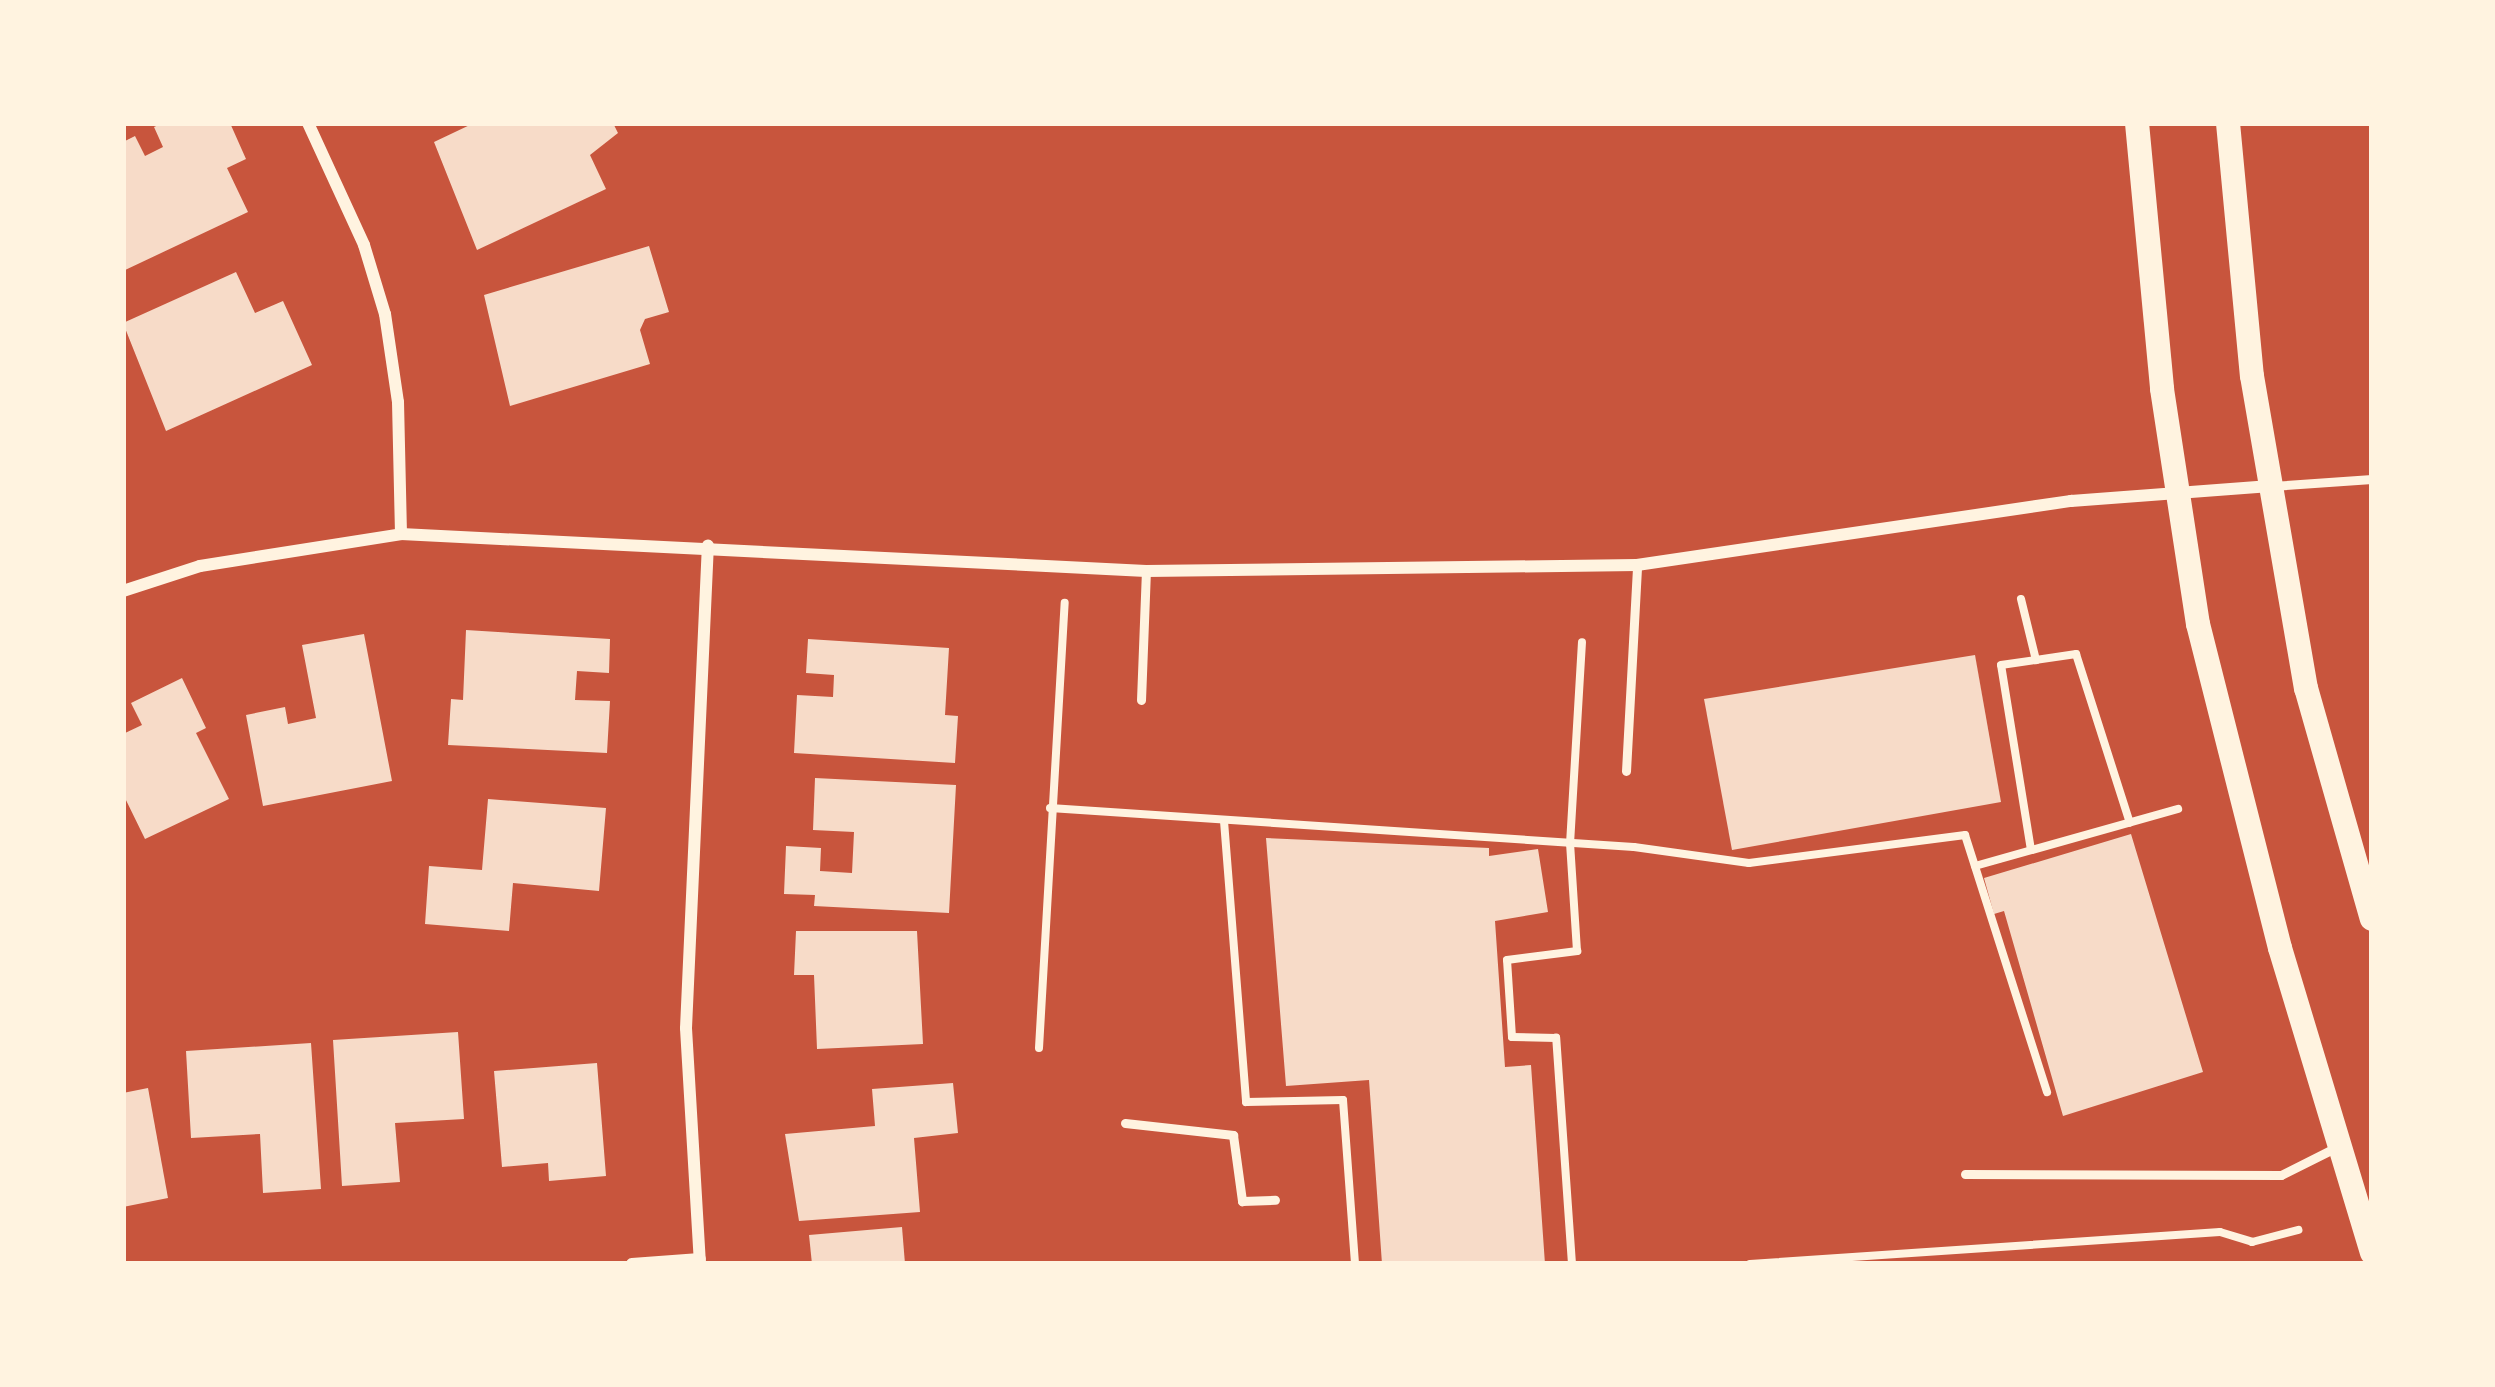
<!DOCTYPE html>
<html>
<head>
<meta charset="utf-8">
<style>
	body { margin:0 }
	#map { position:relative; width:2495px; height:1387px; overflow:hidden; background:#c8553d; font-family:Commissioner,sans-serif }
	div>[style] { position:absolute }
	.building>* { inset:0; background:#f7dbc8 }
	.path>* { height:8px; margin:-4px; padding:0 4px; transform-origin:4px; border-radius:4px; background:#fff3e0 }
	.service>* { height:9px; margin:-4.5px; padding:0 4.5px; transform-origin:4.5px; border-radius:4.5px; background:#fff3e0 }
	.minor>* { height:12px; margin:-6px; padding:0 6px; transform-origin:6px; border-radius:6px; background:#fff3e0 }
	.secondary>* { height:24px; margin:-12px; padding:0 12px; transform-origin:12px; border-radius:12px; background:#fff3e0 }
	span { translate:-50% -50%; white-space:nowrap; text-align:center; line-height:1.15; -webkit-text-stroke:9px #fff3e0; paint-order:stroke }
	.frame { position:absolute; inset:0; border:126px solid #fff3e0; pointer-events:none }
</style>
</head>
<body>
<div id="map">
	<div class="building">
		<div style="clip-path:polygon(163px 123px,230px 123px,246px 159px,227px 168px,248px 212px,123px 271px,123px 142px,135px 136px,145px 156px,163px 147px,154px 127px)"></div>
		<div style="clip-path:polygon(474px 123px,613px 123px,618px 133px,590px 155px,606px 189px,477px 250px,434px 142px)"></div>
		<div style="clip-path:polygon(649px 246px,669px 312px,645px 319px,640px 330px,650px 364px,510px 406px,484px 295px)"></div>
		<div style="clip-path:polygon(236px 272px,255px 313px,283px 301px,312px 365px,166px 431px,123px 323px)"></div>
		<div style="clip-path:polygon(466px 630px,610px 639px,609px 673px,577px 671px,575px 700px,610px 701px,607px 753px,448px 745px,451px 699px,463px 700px)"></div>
		<div style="clip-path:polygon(364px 634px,392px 781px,263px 806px,246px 715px,285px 707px,288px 724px,316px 718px,302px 645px)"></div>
		<div style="clip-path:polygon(808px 639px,949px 648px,945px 715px,958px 716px,955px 763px,794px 753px,797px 695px,833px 697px,834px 675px,806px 673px)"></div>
		<div style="clip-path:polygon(1975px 655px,2001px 802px,1732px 850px,1704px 699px)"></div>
		<div style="clip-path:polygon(182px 678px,206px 728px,196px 733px,229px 799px,145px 839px,123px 794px,123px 734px,142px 725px,131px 703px)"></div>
		<div style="clip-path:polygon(815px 778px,956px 785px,949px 913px,814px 906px,815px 895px,784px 894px,786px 846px,821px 848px,820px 871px,852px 873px,854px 832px,813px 830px)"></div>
		<div style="clip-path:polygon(488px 799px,606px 808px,599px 891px,513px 883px,509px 931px,425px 924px,429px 866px,482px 870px)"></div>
		<div style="clip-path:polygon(2131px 834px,2203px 1072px,2063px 1116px,2004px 911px,1994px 914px,1984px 878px)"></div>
		<div style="clip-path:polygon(1266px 838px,1489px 848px,1489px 856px,1538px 849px,1548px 912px,1495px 921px,1505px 1067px,1531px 1065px,1545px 1264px,1382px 1264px,1369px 1080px,1286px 1086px)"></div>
		<div style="clip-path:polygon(796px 931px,917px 931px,923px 1044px,817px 1049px,814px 975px,794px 975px)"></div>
		<div style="clip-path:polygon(458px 1032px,464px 1119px,395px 1123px,400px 1182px,342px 1186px,333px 1040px)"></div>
		<div style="clip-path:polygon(311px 1043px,321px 1189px,263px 1193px,260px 1134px,191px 1138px,186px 1051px)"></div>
		<div style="clip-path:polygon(597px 1063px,606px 1176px,549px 1181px,548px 1163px,502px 1167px,494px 1071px)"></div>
		<div style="clip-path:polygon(953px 1083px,958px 1133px,914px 1138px,920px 1212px,799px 1221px,785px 1134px,875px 1126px,872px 1089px)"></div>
		<div style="clip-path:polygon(148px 1088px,168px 1198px,123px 1207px,123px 1093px)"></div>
		<div style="clip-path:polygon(902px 1227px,905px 1264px,812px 1264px,809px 1235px)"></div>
	</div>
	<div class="path">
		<div style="left:2021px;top:599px;width:63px;rotate:76.2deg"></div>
		<div style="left:1050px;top:808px;width:585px;rotate:3.82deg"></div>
		<div style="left:1634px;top:847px;width:116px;rotate:7.9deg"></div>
		<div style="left:1749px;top:863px;width:218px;rotate:-7.4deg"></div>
		<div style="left:1965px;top:835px;width:270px;rotate:72.3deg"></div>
		<div style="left:1224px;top:821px;width:282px;rotate:85.5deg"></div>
		<div style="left:1246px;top:1102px;width:97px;rotate:-1.2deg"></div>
		<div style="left:1343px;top:1100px;width:164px;rotate:85.8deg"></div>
		<div style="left:2031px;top:850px;width:187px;rotate:-99.2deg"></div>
		<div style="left:2001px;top:665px;width:76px;rotate:-8.3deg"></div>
		<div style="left:2076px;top:654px;width:177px;rotate:72.3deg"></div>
		<div style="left:1975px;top:866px;width:211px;rotate:-15.7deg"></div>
		<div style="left:1039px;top:1048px;width:446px;rotate:-86.7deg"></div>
		<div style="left:1572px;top:1264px;width:227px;rotate:-94deg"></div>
		<div style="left:1556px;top:1038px;width:44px;rotate:-178.7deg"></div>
		<div style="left:1512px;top:1037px;width:77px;rotate:-93.7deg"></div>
		<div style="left:1507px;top:960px;width:71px;rotate:-7.3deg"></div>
		<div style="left:1577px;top:951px;width:107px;rotate:-93.7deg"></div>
		<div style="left:1570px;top:844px;width:202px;rotate:-86.6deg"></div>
		<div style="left:1750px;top:1264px;width:471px;rotate:-3.9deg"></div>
		<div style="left:2220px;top:1232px;width:34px;rotate:17deg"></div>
		<div style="left:2252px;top:1242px;width:48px;rotate:-14.6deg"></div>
	</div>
	<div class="service">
		<div style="left:2272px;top:486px;width:100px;rotate:-4deg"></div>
		<div style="left:1141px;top:700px;width:129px;rotate:-87.8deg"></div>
		<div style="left:1626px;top:771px;width:206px;rotate:-86.9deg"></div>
		<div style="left:1125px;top:1123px;width:109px;rotate:6.3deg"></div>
		<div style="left:1233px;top:1135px;width:67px;rotate:82.2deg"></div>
		<div style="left:1242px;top:1201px;width:33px;rotate:-2deg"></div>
		<div style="left:1965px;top:1174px;width:316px;rotate:0.2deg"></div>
		<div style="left:2281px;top:1175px;width:65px;rotate:-26.6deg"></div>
	</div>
	<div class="minor">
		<div style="left:308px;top:123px;width:134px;rotate:65.3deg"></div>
		<div style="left:364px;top:245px;width:72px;rotate:73.1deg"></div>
		<div style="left:385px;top:314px;width:89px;rotate:81.6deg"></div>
		<div style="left:398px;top:402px;width:132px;rotate:88.7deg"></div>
		<div style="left:123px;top:591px;width:81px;rotate:-18deg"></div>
		<div style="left:200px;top:566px;width:204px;rotate:-9deg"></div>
		<div style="left:401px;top:534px;width:746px;rotate:2.84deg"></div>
		<div style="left:1146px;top:571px;width:491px;rotate:-0.7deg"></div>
		<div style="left:1637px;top:565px;width:439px;rotate:-8.4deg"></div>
		<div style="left:2071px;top:501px;width:200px;rotate:-4.3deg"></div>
		<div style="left:632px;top:1264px;width:68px;rotate:-4.2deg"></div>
		<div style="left:700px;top:1264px;width:236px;rotate:-93.4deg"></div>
		<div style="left:686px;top:1028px;width:483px;rotate:-87.4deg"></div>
	</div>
	<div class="secondary">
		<div style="left:2137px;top:123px;width:267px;rotate:84.6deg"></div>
		<div style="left:2162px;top:389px;width:238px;rotate:81.3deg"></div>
		<div style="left:2198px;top:624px;width:334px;rotate:75.8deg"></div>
		<div style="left:2280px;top:948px;width:318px;rotate:73.2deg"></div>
		<div style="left:2228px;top:123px;width:254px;rotate:84.6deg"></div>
		<div style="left:2252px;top:376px;width:317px;rotate:80.2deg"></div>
		<div style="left:2306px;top:688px;width:240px;rotate:74.1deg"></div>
	</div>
	<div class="frame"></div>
</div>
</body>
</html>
